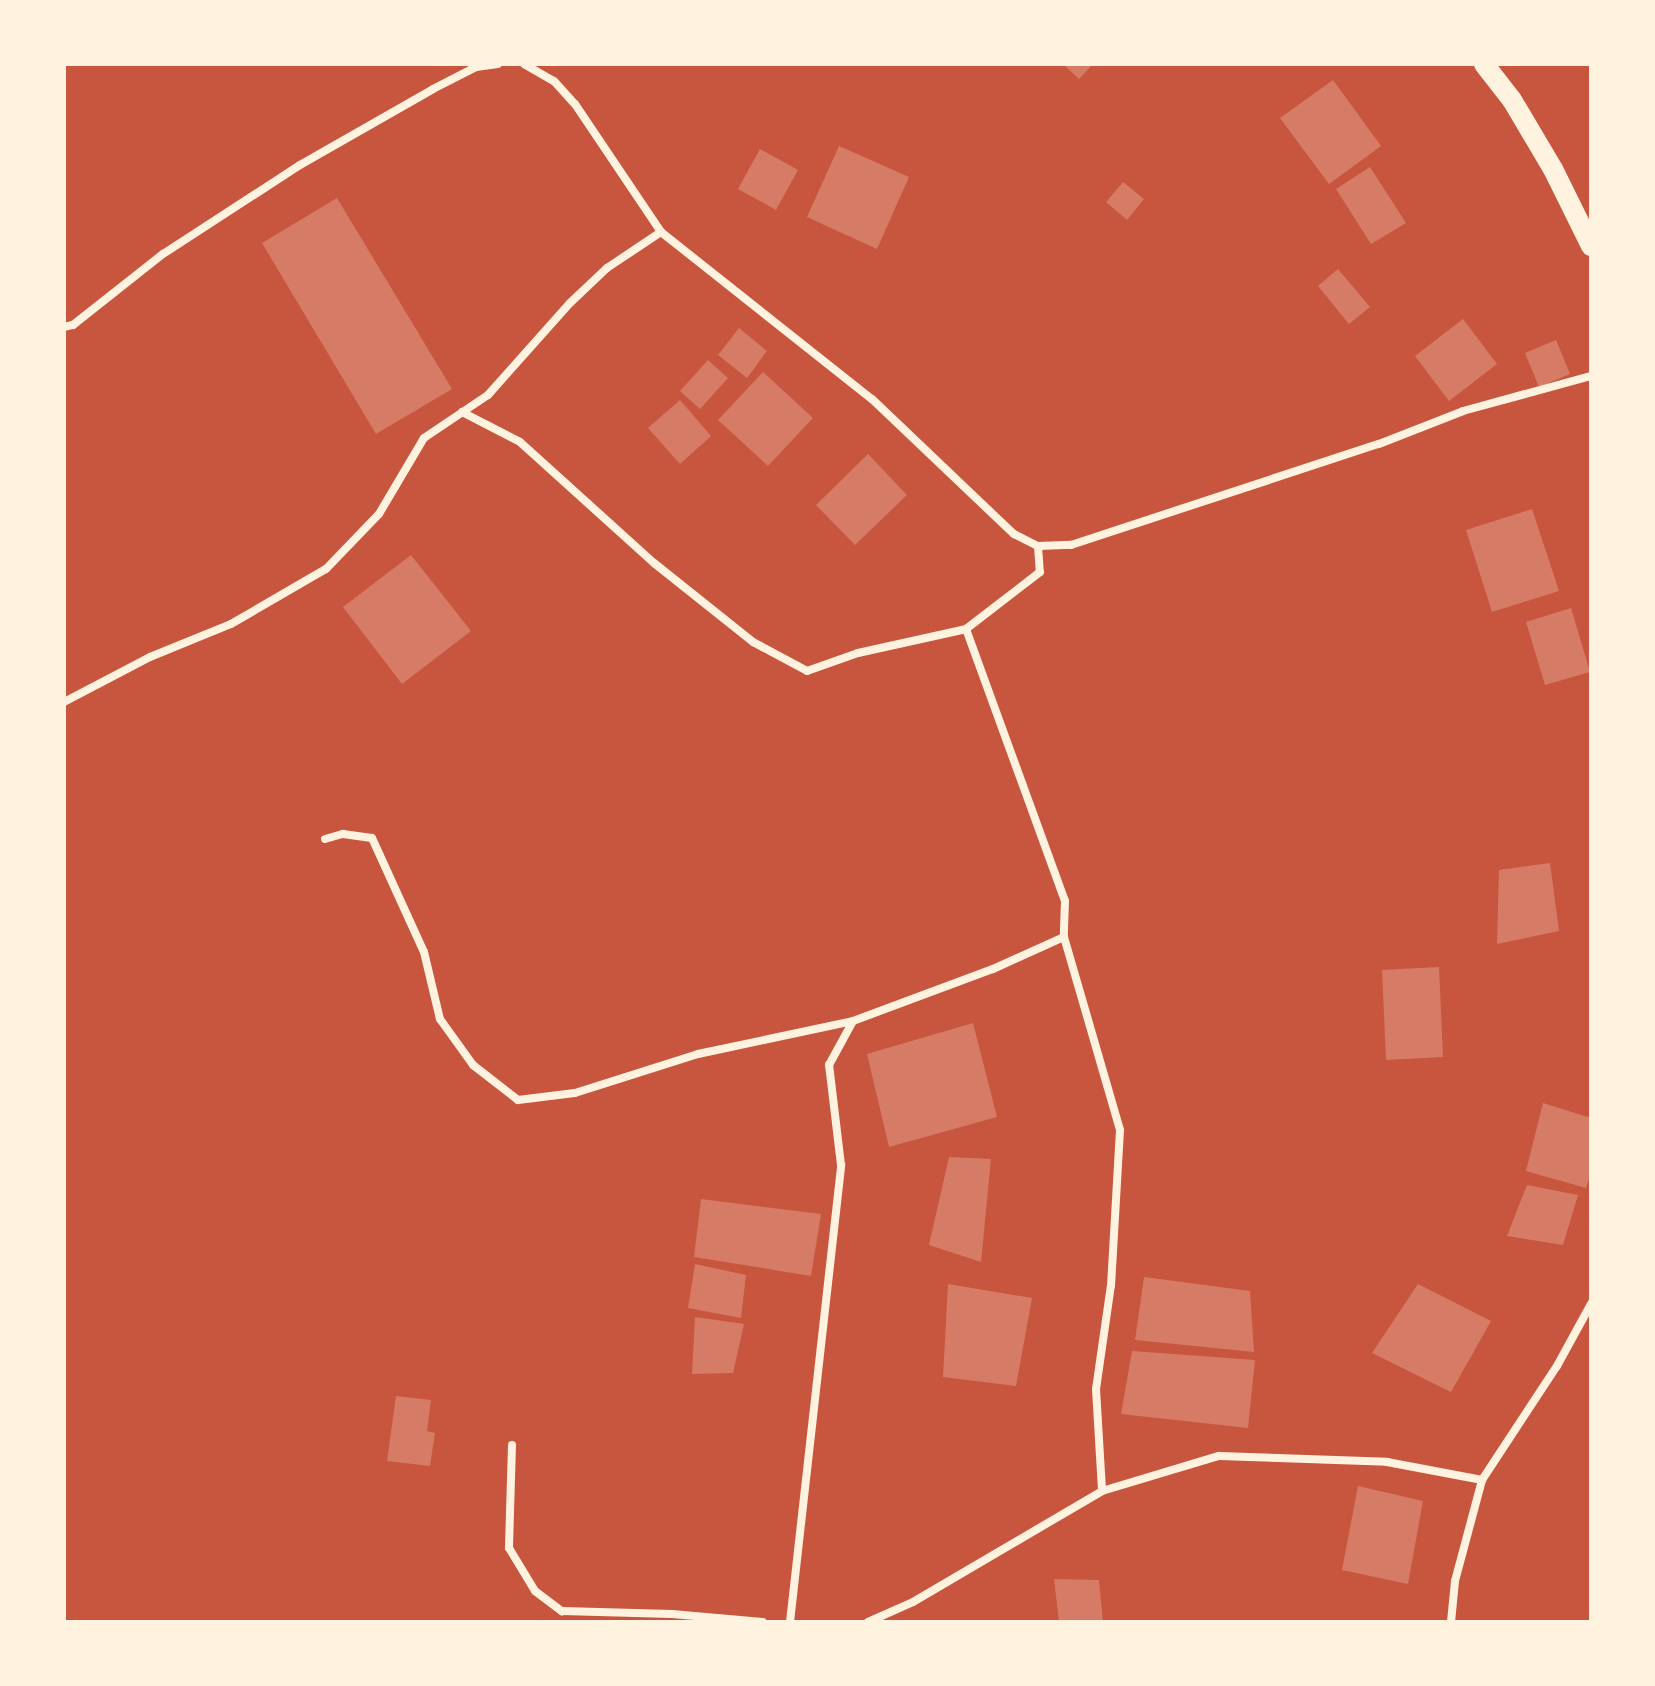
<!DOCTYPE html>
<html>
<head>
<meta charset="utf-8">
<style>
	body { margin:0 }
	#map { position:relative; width:1655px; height:1686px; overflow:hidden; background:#c8553d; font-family:Ubuntu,sans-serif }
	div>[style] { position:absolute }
	.building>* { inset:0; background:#d67c66 }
	.minor>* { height:8px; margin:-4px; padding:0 4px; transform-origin:4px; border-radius:4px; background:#fff3e0 }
	.primary>* { height:20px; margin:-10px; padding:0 10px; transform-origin:10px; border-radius:10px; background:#fff3e0 }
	span { translate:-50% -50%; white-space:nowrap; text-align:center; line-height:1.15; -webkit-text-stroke:8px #fff3e0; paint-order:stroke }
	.frame { position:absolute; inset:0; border:66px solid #fff3e0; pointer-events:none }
</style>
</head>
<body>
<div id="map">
	<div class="building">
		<div style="clip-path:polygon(1063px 64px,1093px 64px,1079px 79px)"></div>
		<div style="clip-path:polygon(1333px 80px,1381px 146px,1329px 184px,1280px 118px)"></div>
		<div style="clip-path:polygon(839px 146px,909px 177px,877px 249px,807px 217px)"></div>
		<div style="clip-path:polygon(760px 149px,798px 170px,776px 210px,738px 189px)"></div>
		<div style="clip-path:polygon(1370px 167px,1406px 223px,1371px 244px,1336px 189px)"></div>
		<div style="clip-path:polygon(1123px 182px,1144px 199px,1127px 220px,1106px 202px)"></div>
		<div style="clip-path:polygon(337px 198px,452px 389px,376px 434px,262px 243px)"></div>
		<div style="clip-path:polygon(1338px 269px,1370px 307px,1349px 324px,1318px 286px)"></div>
		<div style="clip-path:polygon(1463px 319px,1497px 364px,1449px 401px,1415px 356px)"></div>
		<div style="clip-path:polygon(739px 328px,767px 351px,747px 378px,718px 355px)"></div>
		<div style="clip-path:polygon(1556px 340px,1570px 374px,1539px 387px,1525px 353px)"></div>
		<div style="clip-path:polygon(708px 360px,728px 378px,700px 409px,680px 391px)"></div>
		<div style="clip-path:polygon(763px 372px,813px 418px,768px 466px,718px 420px)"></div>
		<div style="clip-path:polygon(680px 400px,711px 436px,680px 464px,648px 428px)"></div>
		<div style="clip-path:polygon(868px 454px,907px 495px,855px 545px,816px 505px)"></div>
		<div style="clip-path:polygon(1532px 509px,1559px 591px,1492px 612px,1466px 530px)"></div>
		<div style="clip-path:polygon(411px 555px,471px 631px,402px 684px,343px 607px)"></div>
		<div style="clip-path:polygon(1571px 608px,1590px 672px,1545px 685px,1526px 622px)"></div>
		<div style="clip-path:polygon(1550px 863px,1559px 931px,1497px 944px,1499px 870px)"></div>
		<div style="clip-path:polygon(1439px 967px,1443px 1057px,1386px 1060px,1382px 970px)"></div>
		<div style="clip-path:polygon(973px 1023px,997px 1117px,889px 1147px,867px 1054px)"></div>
		<div style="clip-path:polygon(1543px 1103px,1591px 1118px,1591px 1174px,1586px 1188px,1526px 1171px)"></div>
		<div style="clip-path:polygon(949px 1157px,991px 1159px,981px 1262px,929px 1245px)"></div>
		<div style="clip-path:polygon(1527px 1185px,1578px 1195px,1563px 1245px,1507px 1236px)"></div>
		<div style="clip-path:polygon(701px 1199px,821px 1214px,811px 1276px,694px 1257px)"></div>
		<div style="clip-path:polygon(695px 1264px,746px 1275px,741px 1318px,688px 1308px)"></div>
		<div style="clip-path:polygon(1144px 1277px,1250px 1291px,1254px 1352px,1135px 1340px)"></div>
		<div style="clip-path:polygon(948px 1284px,1032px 1298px,1016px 1386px,943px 1377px)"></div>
		<div style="clip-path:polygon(1418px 1284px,1491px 1321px,1451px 1392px,1372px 1353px)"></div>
		<div style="clip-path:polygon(695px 1317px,744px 1324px,733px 1373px,692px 1374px)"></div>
		<div style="clip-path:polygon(1132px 1351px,1255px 1360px,1248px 1428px,1121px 1414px)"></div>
		<div style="clip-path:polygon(396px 1396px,431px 1400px,427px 1431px,435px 1433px,430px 1466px,387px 1461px)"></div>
		<div style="clip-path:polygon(1358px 1486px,1423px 1501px,1408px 1584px,1342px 1570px)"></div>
		<div style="clip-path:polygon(1054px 1579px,1099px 1580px,1103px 1622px,1059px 1622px)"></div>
	</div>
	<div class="minor">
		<div style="left:524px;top:64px;width:34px;rotate:30deg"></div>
		<div style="left:554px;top:81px;width:31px;rotate:48deg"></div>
		<div style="left:575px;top:104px;width:154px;rotate:56.1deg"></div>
		<div style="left:661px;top:232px;width:269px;rotate:38.4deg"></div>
		<div style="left:872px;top:399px;width:196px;rotate:43.6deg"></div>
		<div style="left:1014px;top:534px;width:27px;rotate:27deg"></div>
		<div style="left:1038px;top:546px;width:33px;rotate:-2deg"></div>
		<div style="left:1071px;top:545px;width:324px;rotate:-18.2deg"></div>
		<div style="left:1379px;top:444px;width:90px;rotate:-21.4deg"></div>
		<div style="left:1463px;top:411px;width:133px;rotate:-15.3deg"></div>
		<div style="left:64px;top:327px;width:9px;rotate:-13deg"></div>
		<div style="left:73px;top:325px;width:115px;rotate:-38.3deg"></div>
		<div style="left:163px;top:254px;width:163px;rotate:-33deg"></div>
		<div style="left:300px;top:165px;width:153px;rotate:-29.7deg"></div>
		<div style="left:433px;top:89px;width:48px;rotate:-27.1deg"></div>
		<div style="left:476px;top:67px;width:22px;rotate:-8deg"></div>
		<div style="left:462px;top:412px;width:65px;rotate:27.3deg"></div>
		<div style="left:520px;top:442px;width:181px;rotate:42.1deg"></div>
		<div style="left:654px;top:563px;width:127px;rotate:38.6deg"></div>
		<div style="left:753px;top:642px;width:61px;rotate:28.2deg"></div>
		<div style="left:807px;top:671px;width:54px;rotate:-19.4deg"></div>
		<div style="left:858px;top:653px;width:111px;rotate:-12.5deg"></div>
		<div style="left:1038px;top:546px;width:26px;rotate:86deg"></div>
		<div style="left:1040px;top:572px;width:93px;rotate:142.4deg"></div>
		<div style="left:966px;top:629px;width:289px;rotate:70deg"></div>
		<div style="left:1065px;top:901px;width:36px;rotate:92deg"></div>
		<div style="left:1064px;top:937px;width:201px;rotate:73.8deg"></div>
		<div style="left:1120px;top:1130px;width:155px;rotate:93.3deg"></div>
		<div style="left:1111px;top:1285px;width:105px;rotate:98.2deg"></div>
		<div style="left:1096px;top:1389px;width:102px;rotate:86.6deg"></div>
		<div style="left:64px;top:702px;width:97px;rotate:-27.6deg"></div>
		<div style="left:150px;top:657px;width:87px;rotate:-22.2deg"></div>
		<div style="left:231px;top:624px;width:110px;rotate:-30.1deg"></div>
		<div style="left:326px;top:569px;width:76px;rotate:-46.1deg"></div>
		<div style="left:379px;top:514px;width:88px;rotate:-59.4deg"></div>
		<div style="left:424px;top:438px;width:77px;rotate:-33.9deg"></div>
		<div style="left:488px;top:395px;width:123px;rotate:-48.3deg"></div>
		<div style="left:570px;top:303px;width:51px;rotate:-43.4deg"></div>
		<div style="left:607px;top:268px;width:65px;rotate:-33.7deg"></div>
		<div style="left:325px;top:839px;width:19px;rotate:-16deg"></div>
		<div style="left:343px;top:834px;width:29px;rotate:8deg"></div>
		<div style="left:372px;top:838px;width:125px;rotate:65.5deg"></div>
		<div style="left:424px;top:952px;width:69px;rotate:76.6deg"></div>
		<div style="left:440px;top:1019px;width:57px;rotate:54.3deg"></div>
		<div style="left:473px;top:1065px;width:57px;rotate:37.9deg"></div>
		<div style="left:518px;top:1100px;width:57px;rotate:-7deg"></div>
		<div style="left:575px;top:1093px;width:129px;rotate:-17.6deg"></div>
		<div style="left:698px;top:1054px;width:158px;rotate:-12deg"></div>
		<div style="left:512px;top:1445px;width:103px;rotate:91.7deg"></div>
		<div style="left:509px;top:1548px;width:50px;rotate:58.8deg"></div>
		<div style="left:535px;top:1591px;width:34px;rotate:37deg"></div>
		<div style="left:562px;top:1611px;width:110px;rotate:1.6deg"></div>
		<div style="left:672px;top:1614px;width:91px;rotate:5deg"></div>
		<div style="left:790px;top:1622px;width:460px;rotate:-83.6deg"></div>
		<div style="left:841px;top:1165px;width:101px;rotate:-96.8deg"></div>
		<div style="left:829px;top:1065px;width:50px;rotate:-61.4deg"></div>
		<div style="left:853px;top:1021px;width:149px;rotate:-20.4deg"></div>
		<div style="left:993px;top:969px;width:78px;rotate:-24.3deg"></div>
		<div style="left:868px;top:1622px;width:49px;rotate:-24deg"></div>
		<div style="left:913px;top:1602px;width:219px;rotate:-30.4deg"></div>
		<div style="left:1102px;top:1491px;width:122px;rotate:-16.7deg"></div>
		<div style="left:1219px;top:1456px;width:168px;rotate:2deg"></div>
		<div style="left:1387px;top:1462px;width:97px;rotate:10.7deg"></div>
		<div style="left:1451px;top:1622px;width:41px;rotate:-84.4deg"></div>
		<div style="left:1455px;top:1581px;width:105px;rotate:-75deg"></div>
		<div style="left:1482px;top:1480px;width:136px;rotate:-56.7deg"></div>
		<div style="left:1557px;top:1366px;width:71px;rotate:-61.3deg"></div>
	</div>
	<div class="primary">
		<div style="left:1484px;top:64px;width:46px;rotate:52.1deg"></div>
		<div style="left:1512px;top:100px;width:80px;rotate:59.3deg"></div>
		<div style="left:1553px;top:169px;width:86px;rotate:63.7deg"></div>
	</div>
	<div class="frame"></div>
</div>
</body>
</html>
